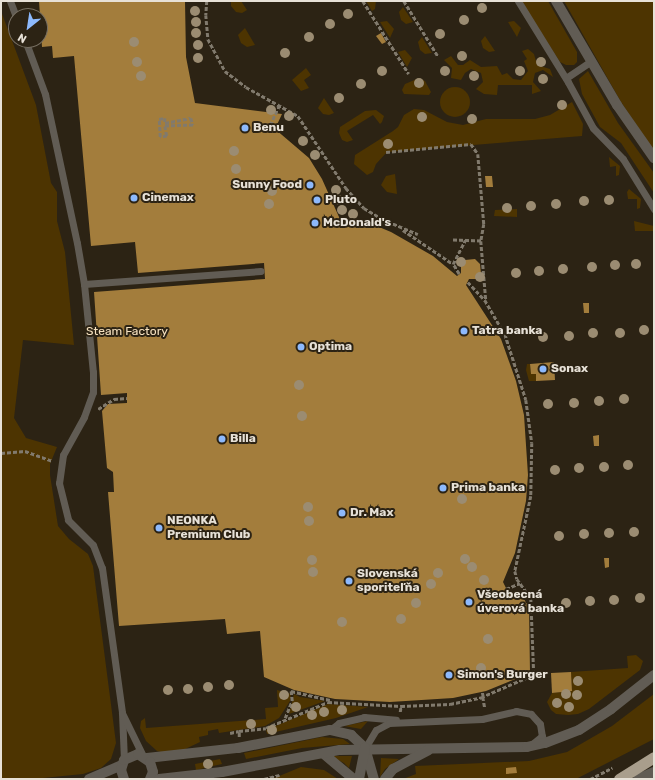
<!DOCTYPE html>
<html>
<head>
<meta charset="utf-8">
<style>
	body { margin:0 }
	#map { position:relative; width:655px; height:780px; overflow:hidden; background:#2c2314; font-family:Rubik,sans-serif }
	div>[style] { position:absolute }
	.green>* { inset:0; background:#4d3401 }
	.round { border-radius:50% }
	.building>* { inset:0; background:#a37d3c }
	.path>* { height:2.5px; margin-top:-1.25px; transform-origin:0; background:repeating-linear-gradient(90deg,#817a6d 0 4px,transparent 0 6px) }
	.service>* { height:7px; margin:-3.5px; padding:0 3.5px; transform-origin:3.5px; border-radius:3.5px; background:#615c54 }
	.minor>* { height:10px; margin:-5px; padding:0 5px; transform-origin:5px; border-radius:5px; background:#615c54 }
	.tertiary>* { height:10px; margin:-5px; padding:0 5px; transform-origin:5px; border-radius:5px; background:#615c54 }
	.trunk>* { height:11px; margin:-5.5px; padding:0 5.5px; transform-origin:5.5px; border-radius:5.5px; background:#a99e8c }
	.trees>* { width:10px; height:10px; margin:-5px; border-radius:50%; background:#9b8c72 }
	.dots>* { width:11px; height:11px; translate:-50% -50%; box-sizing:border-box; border:2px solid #2c2314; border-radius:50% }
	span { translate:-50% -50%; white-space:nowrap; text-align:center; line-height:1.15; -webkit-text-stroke:4px #2c2314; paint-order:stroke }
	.poi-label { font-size:12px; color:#e7e1d7; font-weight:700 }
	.left { translate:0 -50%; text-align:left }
	.right { translate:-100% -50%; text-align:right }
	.park-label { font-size:12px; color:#f6e1bf }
	.frame { position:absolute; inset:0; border:2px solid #e7e1d7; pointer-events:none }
	.north { position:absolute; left:8px; top:8px; width:40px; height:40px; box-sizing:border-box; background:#2c2314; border:1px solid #776f62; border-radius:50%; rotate:210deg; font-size:11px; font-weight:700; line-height:16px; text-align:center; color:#e7e1d7 }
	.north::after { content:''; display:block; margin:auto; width:14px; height:18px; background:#8db9fc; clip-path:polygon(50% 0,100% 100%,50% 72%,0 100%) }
</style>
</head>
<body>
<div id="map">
	<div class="green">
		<div style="clip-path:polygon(231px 1px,241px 1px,247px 10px,242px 13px,236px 12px,231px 6px)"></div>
		<div style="clip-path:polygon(366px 1px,376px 1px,375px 9px,372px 11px)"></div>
		<div style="clip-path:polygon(521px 1px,548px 1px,577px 52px,577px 62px,574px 65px,566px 65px,560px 62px)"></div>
		<div style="clip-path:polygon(564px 1px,654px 1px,654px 151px,621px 102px)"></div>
		<div style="clip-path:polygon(403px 7px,413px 22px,406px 24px,401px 20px,399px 12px)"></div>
		<div style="clip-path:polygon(1px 11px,36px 105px,51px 183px,57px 192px,57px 221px,65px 252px,74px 345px,23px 340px,14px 418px,26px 438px,57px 447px,50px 464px,50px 475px,58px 526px,69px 539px,88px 554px,93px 566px,116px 743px,111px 759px,101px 768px,83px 774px,33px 779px,1px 779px)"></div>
		<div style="clip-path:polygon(387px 21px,394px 29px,390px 38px,380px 22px)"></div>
		<div style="clip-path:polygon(514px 21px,521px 28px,517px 37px,508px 22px)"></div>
		<div style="clip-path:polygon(245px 28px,255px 45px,247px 47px,241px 43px,238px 35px)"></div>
		<div style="clip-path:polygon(485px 36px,495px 51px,489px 52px,483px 48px,481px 41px)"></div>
		<div style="clip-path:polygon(422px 37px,432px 53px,425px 54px,420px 50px,418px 42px)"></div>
		<div style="clip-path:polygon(528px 49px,534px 54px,537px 65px,550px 69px,553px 77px,543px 70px,535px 73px,533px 82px,541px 91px,532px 94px,532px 85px,498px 85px,497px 95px,484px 94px,476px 89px,483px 82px,481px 73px,471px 69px,465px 73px,461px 80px,451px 78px,452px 68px,444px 60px,451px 56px,458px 65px,463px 65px,470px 60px,481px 67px,497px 66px,502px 75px,507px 73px,513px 79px,521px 80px,528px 71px,524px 61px,527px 59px,522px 51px)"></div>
		<div style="clip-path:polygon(405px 50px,412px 58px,407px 67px,398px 52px)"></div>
		<div style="clip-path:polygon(306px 68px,311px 75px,304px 80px,309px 88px,301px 91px,292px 80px)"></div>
		<div style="clip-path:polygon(588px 71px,618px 123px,654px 173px,654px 193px,621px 143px,600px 127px,582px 94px,579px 79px)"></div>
		<div style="clip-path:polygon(419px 78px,425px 81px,431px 92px,429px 95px,404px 94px,402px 90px,405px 84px)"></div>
		<div class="round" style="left:440px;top:87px;width:30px;height:30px"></div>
		<div style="clip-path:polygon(324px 98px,334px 113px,329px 115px,323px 114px,318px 108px)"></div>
		<div style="clip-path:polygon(572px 102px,583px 124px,582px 136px,387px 152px,376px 164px,373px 172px,367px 175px,354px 164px,355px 155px,393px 131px,398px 127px,404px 115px,414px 109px,424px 110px,447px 122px,463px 125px,486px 119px,535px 119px,550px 115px)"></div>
		<div style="clip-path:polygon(376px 110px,384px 116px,382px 122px,380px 124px,373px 115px,347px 131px,353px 140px,347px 142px,342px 140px,339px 133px,340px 127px,365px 111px)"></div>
		<div style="clip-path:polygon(609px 157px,620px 166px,619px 175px,616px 176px,616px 166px,610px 167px)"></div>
		<div style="clip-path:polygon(395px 174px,397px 194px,387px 192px,381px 185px,386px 176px)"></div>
		<div style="clip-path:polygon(629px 189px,641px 199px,640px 208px,637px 209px,637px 199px,628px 199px,627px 192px)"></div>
		<div style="clip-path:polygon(517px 209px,517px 217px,494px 216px,495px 210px)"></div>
		<div style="clip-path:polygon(634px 221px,654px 226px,654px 231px,635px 231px)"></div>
		<div style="clip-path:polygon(527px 364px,530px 364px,531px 374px,536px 374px,536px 381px,529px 381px,526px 370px)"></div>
		<div style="clip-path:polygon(636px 655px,643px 661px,640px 670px,589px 709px,578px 714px,568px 715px,556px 714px,551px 710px,547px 702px,552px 693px,572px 691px,571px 672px,628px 668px,627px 656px)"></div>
		<div style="clip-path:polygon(277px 690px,291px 694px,290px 701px,279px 718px,265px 726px,219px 733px,218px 729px,208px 731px,208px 735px,199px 737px,200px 742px,181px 751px,164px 753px,157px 751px,146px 741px,140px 728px,141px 721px,145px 718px,146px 728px,266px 719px,265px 708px,278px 707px)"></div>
		<div style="clip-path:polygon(294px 694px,300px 697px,325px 701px,289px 714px)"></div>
		<div style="clip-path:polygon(654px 694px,654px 739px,576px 779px,403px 779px,416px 774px,415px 766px,529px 761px,567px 752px,612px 726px)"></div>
		<div style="clip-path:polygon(328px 704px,368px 707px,336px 718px,267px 734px,266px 730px)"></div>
		<div style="clip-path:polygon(368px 721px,361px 729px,344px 726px)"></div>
		<div style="clip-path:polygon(322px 737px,343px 739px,350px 744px,302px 748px,246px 759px,244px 753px)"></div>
		<div style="clip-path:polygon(330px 756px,352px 756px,349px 768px,344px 763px)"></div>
		<div style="clip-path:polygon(381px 758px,399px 759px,385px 769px,380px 777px)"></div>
		<div style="clip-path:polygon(220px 759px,222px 764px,196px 770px,195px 764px)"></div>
		<div style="clip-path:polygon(301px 767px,324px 770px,338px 779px,272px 779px)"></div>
	</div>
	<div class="building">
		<div style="clip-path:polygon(39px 1px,185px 1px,186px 57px,195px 103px,282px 114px,275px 129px,309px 158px,322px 179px,339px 217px,367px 222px,391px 232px,433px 256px,457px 276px,461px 273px,461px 266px,465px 260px,475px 259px,480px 264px,481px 274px,476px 279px,469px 279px,466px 285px,501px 339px,516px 381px,524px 415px,528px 475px,526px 501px,515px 553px,503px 582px,509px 594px,515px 592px,522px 594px,526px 603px,529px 604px,530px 673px,486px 691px,453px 698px,390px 702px,335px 699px,294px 690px,264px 677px,260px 631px,227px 634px,225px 619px,119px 626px,108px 492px,114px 492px,113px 472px,107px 468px,102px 411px,108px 404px,127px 403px,127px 393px,101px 395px,94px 292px,265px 279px,264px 263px,138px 273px,135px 242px,91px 246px,74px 56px,53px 58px,52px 46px,42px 47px)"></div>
		<div style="clip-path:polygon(381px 33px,386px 42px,382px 44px,376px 36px)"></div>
		<div style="clip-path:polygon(485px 176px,492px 176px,493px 187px,486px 187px)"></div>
		<div style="clip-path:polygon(583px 303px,589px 303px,589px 313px,584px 313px)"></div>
		<div style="clip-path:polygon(554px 362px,555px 380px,536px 381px,536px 374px,531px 374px,530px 364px)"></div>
		<div style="clip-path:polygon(599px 435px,599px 446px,594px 446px,593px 436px)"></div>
		<div style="clip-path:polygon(604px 558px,609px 558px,609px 567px,605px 568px)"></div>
		<div style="clip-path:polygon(571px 672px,572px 691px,552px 693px,551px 673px)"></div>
		<div style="clip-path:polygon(516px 767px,517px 773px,506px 774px,506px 768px)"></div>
	</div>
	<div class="path">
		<div style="left:207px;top:1px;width:14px;rotate:94deg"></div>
		<div style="left:206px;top:15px;width:24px;rotate:85deg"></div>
		<div style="left:208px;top:39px;width:36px;rotate:62deg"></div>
		<div style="left:225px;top:71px;width:26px;rotate:37deg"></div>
		<div style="left:246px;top:87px;width:60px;rotate:29.1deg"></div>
		<div style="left:298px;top:116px;width:87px;rotate:56.3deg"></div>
		<div style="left:346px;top:188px;width:27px;rotate:48deg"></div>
		<div style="left:364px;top:208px;width:21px;rotate:31deg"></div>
		<div style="left:382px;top:219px;width:39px;rotate:23deg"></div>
		<div style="left:363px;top:1px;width:86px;rotate:57.8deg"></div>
		<div style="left:404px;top:1px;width:65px;rotate:58.3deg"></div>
		<div style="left:165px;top:118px;width:5px;rotate:90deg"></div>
		<div style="left:165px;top:123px;width:26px;rotate:-11deg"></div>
		<div style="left:191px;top:118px;width:7px;rotate:74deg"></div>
		<div style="left:193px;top:125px;width:28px;rotate:178deg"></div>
		<div style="left:165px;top:126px;width:10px;rotate:79deg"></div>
		<div style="left:167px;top:136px;width:7px;rotate:172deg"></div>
		<div style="left:160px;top:137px;width:18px;rotate:-93deg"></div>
		<div style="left:159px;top:119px;width:6px;rotate:-9deg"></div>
		<div style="left:270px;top:125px;width:23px;rotate:-65deg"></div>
		<div style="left:386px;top:152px;width:85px;rotate:-5.4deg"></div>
		<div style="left:471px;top:144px;width:12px;rotate:55deg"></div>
		<div style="left:478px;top:154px;width:70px;rotate:85.1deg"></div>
		<div style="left:484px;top:224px;width:17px;rotate:100deg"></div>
		<div style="left:481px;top:241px;width:28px;rotate:-178deg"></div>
		<div style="left:403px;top:230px;width:60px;rotate:34.2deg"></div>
		<div style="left:481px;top:241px;width:59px;rotate:85.2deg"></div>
		<div style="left:459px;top:274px;width:12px;rotate:-121deg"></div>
		<div style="left:453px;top:264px;width:27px;rotate:-63deg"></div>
		<div style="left:468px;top:282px;width:25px;rotate:47deg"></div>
		<div style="left:485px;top:300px;width:39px;rotate:60deg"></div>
		<div style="left:505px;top:334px;width:69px;rotate:72.3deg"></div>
		<div style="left:526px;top:400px;width:43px;rotate:82.1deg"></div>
		<div style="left:532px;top:443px;width:53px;rotate:91.1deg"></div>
		<div style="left:531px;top:496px;width:77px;rotate:102deg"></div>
		<div style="left:515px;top:571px;width:8px;rotate:76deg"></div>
		<div style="left:517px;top:579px;width:24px;rotate:54deg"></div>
		<div style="left:531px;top:598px;width:77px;rotate:87.8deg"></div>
		<div style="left:534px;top:675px;width:56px;rotate:156.7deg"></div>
		<div style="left:483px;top:697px;width:11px;rotate:80deg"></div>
		<div style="left:98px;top:409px;width:19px;rotate:-32deg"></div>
		<div style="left:114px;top:399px;width:13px;rotate:-4deg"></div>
		<div style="left:1px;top:453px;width:24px;rotate:-5deg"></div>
		<div style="left:25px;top:451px;width:29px;rotate:20deg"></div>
		<div style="left:506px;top:589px;width:15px;rotate:-23deg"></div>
		<div style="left:400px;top:712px;width:6px;rotate:-81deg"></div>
		<div style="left:401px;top:706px;width:49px;rotate:-2.3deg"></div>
		<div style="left:450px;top:704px;width:34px;rotate:-12deg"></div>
		<div style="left:483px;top:697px;width:5px;rotate:-101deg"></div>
		<div style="left:285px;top:718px;width:18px;rotate:-68deg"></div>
		<div style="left:292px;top:701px;width:10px;rotate:-96deg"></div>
		<div style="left:291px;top:691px;width:40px;rotate:13deg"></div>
		<div style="left:230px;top:733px;width:9px;rotate:-13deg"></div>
		<div style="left:239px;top:737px;width:6px;rotate:-90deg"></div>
		<div style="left:239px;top:731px;width:27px;rotate:-6deg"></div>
		<div style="left:266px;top:728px;width:67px;rotate:-22.8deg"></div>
		<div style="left:328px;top:702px;width:73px;rotate:3.1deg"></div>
		<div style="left:264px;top:779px;width:16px;rotate:-15deg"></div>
		<div style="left:590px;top:779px;width:25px;rotate:-27deg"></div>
	</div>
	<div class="service">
		<div style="left:10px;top:1px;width:17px;rotate:69deg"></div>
		<div style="left:518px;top:1px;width:95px;rotate:58.3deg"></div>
		<div style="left:568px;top:82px;width:52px;rotate:61.5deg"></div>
		<div style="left:593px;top:128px;width:43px;rotate:45.9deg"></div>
		<div style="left:623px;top:159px;width:59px;rotate:58.2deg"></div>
		<div style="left:25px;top:40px;width:58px;rotate:69.7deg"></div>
		<div style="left:45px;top:94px;width:152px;rotate:77.9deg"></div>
		<div style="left:77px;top:243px;width:42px;rotate:80.3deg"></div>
		<div style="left:84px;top:284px;width:88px;rotate:84.2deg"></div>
		<div style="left:93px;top:372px;width:20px;rotate:90deg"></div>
		<div style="left:93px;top:392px;width:27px;rotate:110deg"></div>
		<div style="left:84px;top:417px;width:43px;rotate:118.9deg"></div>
		<div style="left:63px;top:455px;width:28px;rotate:98deg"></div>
		<div style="left:59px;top:483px;width:38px;rotate:76deg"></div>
		<div style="left:68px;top:520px;width:35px;rotate:45deg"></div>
		<div style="left:93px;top:545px;width:25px;rotate:69deg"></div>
		<div style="left:102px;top:568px;width:146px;rotate:82.1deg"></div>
		<div style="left:122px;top:713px;width:47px;rotate:87.6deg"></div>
		<div style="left:566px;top:78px;width:30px;rotate:-34deg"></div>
		<div style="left:84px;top:284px;width:177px;rotate:-4.2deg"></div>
		<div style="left:122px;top:713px;width:48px;rotate:64deg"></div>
		<div style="left:330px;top:730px;width:11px;rotate:-38deg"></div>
		<div style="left:339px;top:723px;width:26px;rotate:-13deg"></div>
		<div style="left:364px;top:717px;width:32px;rotate:5deg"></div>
		<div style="left:365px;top:748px;width:21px;rotate:-59deg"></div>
		<div style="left:376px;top:730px;width:15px;rotate:-28deg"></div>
		<div style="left:389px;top:723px;width:93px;rotate:-2.5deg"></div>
		<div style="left:482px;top:719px;width:35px;rotate:-13deg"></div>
		<div style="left:516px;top:711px;width:15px;rotate:11deg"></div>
		<div style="left:531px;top:714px;width:13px;rotate:48deg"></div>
		<div style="left:540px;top:724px;width:12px;rotate:81deg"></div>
		<div style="left:542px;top:736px;width:13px;rotate:141deg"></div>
	</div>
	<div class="minor">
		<div style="left:556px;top:1px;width:121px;rotate:59.6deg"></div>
		<div style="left:617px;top:105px;width:65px;rotate:55.1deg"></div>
		<div style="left:325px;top:755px;width:38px;rotate:40deg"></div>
		<div style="left:147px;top:758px;width:92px;rotate:-6.3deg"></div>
		<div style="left:238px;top:748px;width:94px;rotate:-11.1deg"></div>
		<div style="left:330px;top:730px;width:22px;rotate:13deg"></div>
		<div style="left:351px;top:735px;width:19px;rotate:43deg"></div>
		<div style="left:365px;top:748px;width:32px;rotate:74deg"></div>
		<div style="left:89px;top:779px;width:36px;rotate:-23deg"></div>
		<div style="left:124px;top:779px;width:9px;rotate:-108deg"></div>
		<div style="left:121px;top:770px;width:10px;rotate:-73deg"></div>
		<div style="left:124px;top:760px;width:15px;rotate:-23deg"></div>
		<div style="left:138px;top:754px;width:14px;rotate:34deg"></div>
		<div style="left:150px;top:762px;width:10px;rotate:73deg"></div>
		<div style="left:153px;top:772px;width:8px;rotate:113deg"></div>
		<div style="left:159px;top:779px;width:63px;rotate:-6.3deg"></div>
		<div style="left:222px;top:772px;width:120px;rotate:-10.6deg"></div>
		<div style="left:340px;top:750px;width:187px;rotate:-0.9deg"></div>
		<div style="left:527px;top:747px;width:18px;rotate:-13deg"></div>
		<div style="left:545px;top:743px;width:36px;rotate:-21deg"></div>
		<div style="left:579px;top:730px;width:38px;rotate:-33deg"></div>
		<div style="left:611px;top:709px;width:55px;rotate:-38.3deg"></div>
		<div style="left:359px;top:779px;width:32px;rotate:-79deg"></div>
		<div style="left:385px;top:779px;width:13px;rotate:-51deg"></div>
		<div style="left:393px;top:769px;width:40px;rotate:-28deg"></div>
	</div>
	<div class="tertiary">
		<div style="left:638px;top:779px;width:17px;rotate:-24deg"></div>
	</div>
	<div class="trunk">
		<div style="left:619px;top:779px;width:41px;rotate:-32.2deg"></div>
	</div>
	<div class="trees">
		<div style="left:482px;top:8px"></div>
		<div style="left:195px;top:11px"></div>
		<div style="left:348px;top:14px"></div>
		<div style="left:464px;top:20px"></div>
		<div style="left:196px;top:22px"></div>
		<div style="left:330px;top:24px"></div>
		<div style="left:196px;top:33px"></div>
		<div style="left:440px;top:34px"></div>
		<div style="left:309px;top:37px"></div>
		<div style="left:134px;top:42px"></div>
		<div style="left:198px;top:45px"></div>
		<div style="left:285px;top:53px"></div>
		<div style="left:462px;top:56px"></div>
		<div style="left:198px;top:58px"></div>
		<div style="left:137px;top:62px"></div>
		<div style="left:541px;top:62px"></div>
		<div style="left:382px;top:71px"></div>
		<div style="left:445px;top:71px"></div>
		<div style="left:520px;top:71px"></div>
		<div style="left:141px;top:76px"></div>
		<div style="left:474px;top:76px"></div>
		<div style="left:543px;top:79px"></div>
		<div style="left:419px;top:83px"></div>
		<div style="left:361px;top:84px"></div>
		<div style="left:339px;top:98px"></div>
		<div style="left:562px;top:105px"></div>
		<div style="left:271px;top:110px"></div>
		<div style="left:289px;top:116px"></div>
		<div style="left:422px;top:117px"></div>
		<div style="left:472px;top:119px"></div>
		<div style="left:303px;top:141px"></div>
		<div style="left:388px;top:144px"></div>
		<div style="left:234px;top:151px"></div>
		<div style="left:315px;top:155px"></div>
		<div style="left:236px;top:169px"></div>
		<div style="left:336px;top:190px"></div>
		<div style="left:272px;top:191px"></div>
		<div style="left:339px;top:200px"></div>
		<div style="left:609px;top:200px"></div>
		<div style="left:584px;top:201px"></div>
		<div style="left:269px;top:204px"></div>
		<div style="left:556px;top:204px"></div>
		<div style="left:531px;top:206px"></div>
		<div style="left:507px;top:208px"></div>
		<div style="left:342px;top:210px"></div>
		<div style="left:353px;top:214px"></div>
		<div style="left:461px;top:262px"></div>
		<div style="left:636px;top:264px"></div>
		<div style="left:615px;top:265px"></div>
		<div style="left:592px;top:267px"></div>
		<div style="left:563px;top:269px"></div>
		<div style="left:539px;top:271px"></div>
		<div style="left:516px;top:273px"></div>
		<div style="left:480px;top:277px"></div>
		<div style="left:644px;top:330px"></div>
		<div style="left:593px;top:333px"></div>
		<div style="left:620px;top:333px"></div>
		<div style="left:569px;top:336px"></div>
		<div style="left:543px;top:337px"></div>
		<div style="left:299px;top:385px"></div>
		<div style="left:624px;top:399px"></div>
		<div style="left:599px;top:401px"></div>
		<div style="left:574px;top:403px"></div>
		<div style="left:548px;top:404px"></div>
		<div style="left:302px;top:416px"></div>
		<div style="left:628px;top:465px"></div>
		<div style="left:604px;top:467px"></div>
		<div style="left:579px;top:468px"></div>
		<div style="left:555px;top:470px"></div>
		<div style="left:462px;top:499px"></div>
		<div style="left:308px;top:507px"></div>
		<div style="left:309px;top:521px"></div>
		<div style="left:634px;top:532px"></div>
		<div style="left:609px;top:533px"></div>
		<div style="left:584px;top:534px"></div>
		<div style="left:559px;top:536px"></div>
		<div style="left:465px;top:559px"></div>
		<div style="left:312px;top:560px"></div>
		<div style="left:472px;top:567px"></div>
		<div style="left:313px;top:572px"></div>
		<div style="left:438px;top:573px"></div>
		<div style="left:484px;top:580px"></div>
		<div style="left:431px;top:584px"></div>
		<div style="left:640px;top:598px"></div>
		<div style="left:614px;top:600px"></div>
		<div style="left:590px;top:601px"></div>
		<div style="left:416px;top:603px"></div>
		<div style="left:566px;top:603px"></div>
		<div style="left:401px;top:619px"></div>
		<div style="left:342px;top:622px"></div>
		<div style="left:488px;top:639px"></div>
		<div style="left:481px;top:668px"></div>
		<div style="left:578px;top:681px"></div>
		<div style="left:229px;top:685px"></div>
		<div style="left:208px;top:687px"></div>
		<div style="left:188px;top:689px"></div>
		<div style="left:168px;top:690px"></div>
		<div style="left:566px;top:694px"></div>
		<div style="left:284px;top:695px"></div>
		<div style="left:577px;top:695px"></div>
		<div style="left:557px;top:703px"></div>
		<div style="left:296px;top:707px"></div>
		<div style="left:569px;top:707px"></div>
		<div style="left:342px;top:710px"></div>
		<div style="left:324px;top:712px"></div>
		<div style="left:312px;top:715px"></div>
		<div style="left:251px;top:724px"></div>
		<div style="left:272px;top:730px"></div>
		<div style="left:208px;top:764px"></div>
	</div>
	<div class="dots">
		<div style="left:245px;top:128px;background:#8db9fc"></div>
		<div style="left:310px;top:185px;background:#8db9fc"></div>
		<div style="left:134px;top:198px;background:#8db9fc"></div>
		<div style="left:317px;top:200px;background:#8db9fc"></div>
		<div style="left:315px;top:223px;background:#8db9fc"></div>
		<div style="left:464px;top:331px;background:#8db9fc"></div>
		<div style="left:301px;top:347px;background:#8db9fc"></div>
		<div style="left:543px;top:369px;background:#8db9fc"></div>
		<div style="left:222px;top:439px;background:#8db9fc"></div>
		<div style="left:443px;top:488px;background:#8db9fc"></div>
		<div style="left:342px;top:513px;background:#8db9fc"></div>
		<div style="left:159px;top:528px;background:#8db9fc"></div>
		<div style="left:349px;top:581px;background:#8db9fc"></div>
		<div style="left:469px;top:602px;background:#8db9fc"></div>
		<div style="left:449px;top:675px;background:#8db9fc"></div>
	</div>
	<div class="poi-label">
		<span class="left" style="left:253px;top:128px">Benu</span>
		<span class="right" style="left:302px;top:185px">Sunny Food</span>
		<span class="left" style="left:142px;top:198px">Cinemax</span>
		<span class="left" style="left:325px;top:200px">Pluto</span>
		<span class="left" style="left:323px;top:223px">McDonald's</span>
		<span class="left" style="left:472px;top:331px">Tatra banka</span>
		<span class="left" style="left:309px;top:347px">Optima</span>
		<span class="left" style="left:551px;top:369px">Sonax</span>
		<span class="left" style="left:230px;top:439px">Billa</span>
		<span class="left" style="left:451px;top:488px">Prima banka</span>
		<span class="left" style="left:350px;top:513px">Dr. Max</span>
		<span class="left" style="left:167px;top:528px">NEONKA<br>Premium Club</span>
		<span class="left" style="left:357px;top:581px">Slovenská<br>sporiteľňa</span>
		<span class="left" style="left:477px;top:602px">Všeobecná<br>úverová banka</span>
		<span class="left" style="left:457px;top:675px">Simon's Burger</span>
	</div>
	<div class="park-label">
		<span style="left:127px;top:332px">Steam Factory</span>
	</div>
	<div class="frame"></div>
	<div class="north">N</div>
</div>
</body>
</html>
